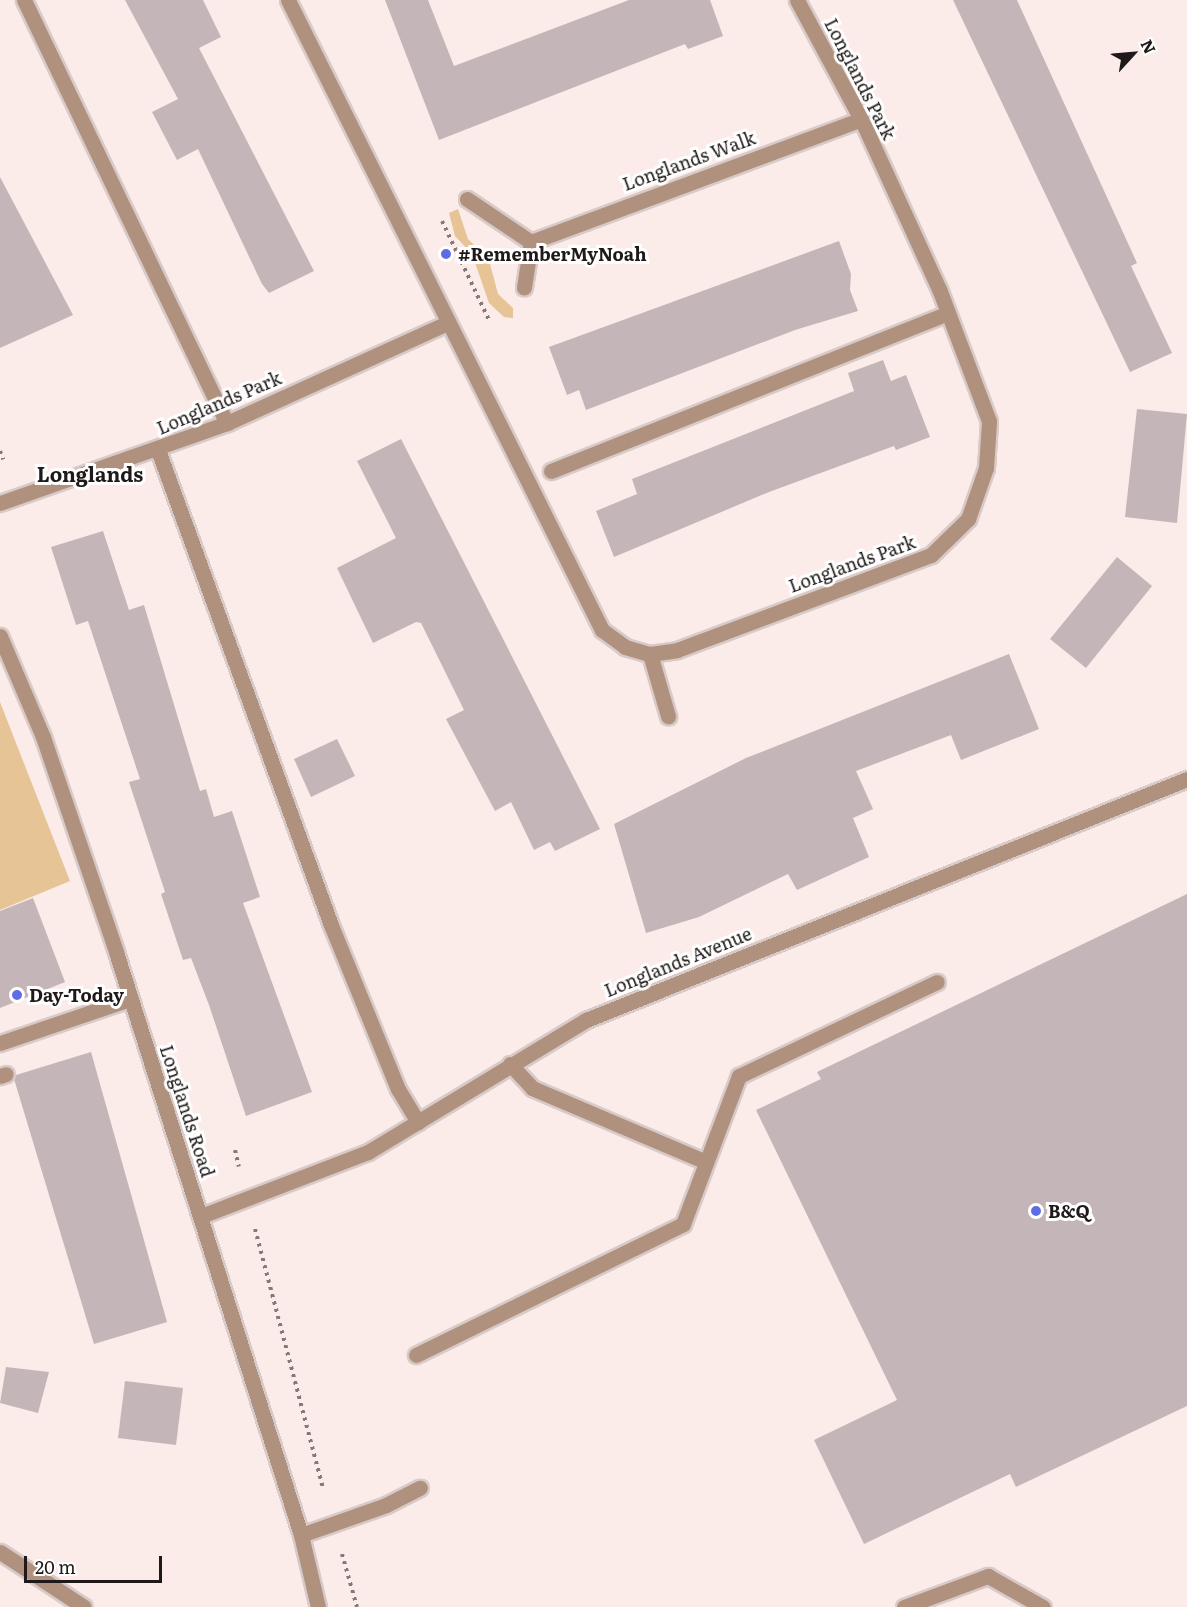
<!DOCTYPE html>
<html>
<head>
<meta charset="utf-8">
<style>
	body { margin:0 }
	#map { position:relative; width:1187px; height:1607px; overflow:hidden; background:#fbece9; font-family:Literata,serif }
	div>[style] { position:absolute }
	.green>* { inset:0; background:#e6c495 }
	.building>* { inset:0; background:#c4b6b8 }
	.path>* { height:4px; margin-top:-2px; transform-origin:0; background:repeating-linear-gradient(90deg,#837977 0 3px,transparent 0 7.5px) }
	.roads { filter:drop-shadow(2px 0 #d8cac8) drop-shadow(-2px 0 #d8cac8) drop-shadow(0 2px #d8cac8) drop-shadow(0 -2px #d8cac8) }
	.service>* { height:15px; margin:-7.5px; padding:0 7.5px; transform-origin:7.5px; border-radius:7.5px; background:#b0917e }
	.minor>* { height:15px; margin:-7.5px; padding:0 7.5px; transform-origin:7.5px; border-radius:7.5px; background:#b0917e }
	.tertiary>* { height:15px; margin:-7.5px; padding:0 7.5px; transform-origin:7.5px; border-radius:7.5px; background:#b0917e }
	.dots>* { width:16px; height:16px; translate:-50% -50%; box-sizing:border-box; border:3px solid #fff; border-radius:50% }
	span { translate:-50% -50%; white-space:nowrap; text-align:center; line-height:1.15; -webkit-text-stroke:6px #fff; paint-order:stroke }
	.street-label { font-size:18px; color:#1f1a19 }
	.poi-label { font-size:18px; color:#1f1a19; font-weight:700 }
	.left { translate:0 -50%; text-align:left }
	.neighbourhood-label { font-size:20px; color:#1f1a19; font-weight:700 }
	.north { position:absolute; left:1103px; top:24px; width:60px; height:60px; -webkit-text-stroke:4px #fff; paint-order:stroke; rotate:64deg; font-size:16px; font-weight:700; line-height:24px; text-align:center; color:#1f1a19 }
	.north::after { content:''; display:block; margin:auto; width:21px; height:27px; background:#1f1a19; clip-path:polygon(50% 0,100% 100%,50% 72%,0 100%) }
	.scale { position:absolute; left:24px; top:1556px; width:138px; height:27px; box-sizing:border-box; border:3px solid #1f1a19; border-top:0; padding-left:8px; font-size:18px; line-height:21px; white-space:nowrap; color:#1f1a19; -webkit-text-stroke:4px #fff; paint-order:stroke }
</style>
</head>
<body>
<div id="map">
	<div class="green">
		<div style="clip-path:polygon(458px 209px,468px 239px,489px 260px,498px 294px,513px 308px,513px 318px,504px 317px,489px 303px,472px 254px,455px 236px,449px 213px)"></div>
		<div style="clip-path:polygon(0 702px,70px 881px,0 910px)"></div>
	</div>
	<div class="building">
		<div style="clip-path:polygon(125px 0,203px 0,221px 37px,199px 48px,314px 271px,269px 293px,262px 284px,198px 149px,177px 160px,152px 112px,178px 99px)"></div>
		<div style="clip-path:polygon(385px 0,428px 0,454px 66px,629px 0,710px 0,723px 36px,688px 49px,685px 44px,439px 140px)"></div>
		<div style="clip-path:polygon(953px 0,1017px 0,1137px 263px,1131px 266px,1172px 353px,1130px 372px)"></div>
		<div style="clip-path:polygon(0 177px,73px 315px,0 348px)"></div>
		<div style="clip-path:polygon(839px 241px,851px 274px,850px 290px,858px 311px,795px 330px,586px 410px,579px 390px,567px 395px,549px 347px)"></div>
		<div style="clip-path:polygon(883px 360px,891px 381px,906px 375px,930px 437px,896px 450px,894px 446px,769px 492px,614px 557px,596px 511px,637px 494px,632px 479px,854px 391px,848px 373px)"></div>
		<div style="clip-path:polygon(1137px 409px,1187px 414px,1177px 523px,1125px 517px)"></div>
		<div style="clip-path:polygon(401px 439px,600px 829px,555px 851px,550px 842px,534px 850px,511px 802px,495px 811px,446px 719px,464px 710px,421px 623px,416px 622px,373px 643px,337px 568px,396px 538px,357px 461px)"></div>
		<div style="clip-path:polygon(103px 531px,129px 610px,144px 605px,200px 791px,206px 789px,214px 817px,232px 811px,260px 897px,243px 903px,312px 1092px,246px 1116px,209px 1005px,191px 958px,183px 960px,161px 894px,165px 892px,129px 782px,140px 779px,88px 621px,76px 625px,51px 547px)"></div>
		<div style="clip-path:polygon(1117px 557px,1152px 586px,1086px 668px,1050px 639px)"></div>
		<div style="clip-path:polygon(1009px 654px,1039px 729px,961px 760px,951px 735px,856px 771px,873px 809px,853px 818px,869px 857px,797px 890px,788px 874px,699px 917px,646px 933px,614px 824px,746px 758px)"></div>
		<div style="clip-path:polygon(337px 739px,355px 776px,311px 797px,294px 759px)"></div>
		<div style="clip-path:polygon(1187px 894px,1187px 1406px,1016px 1487px,1010px 1474px,864px 1544px,814px 1440px,897px 1400px,756px 1110px,821px 1079px,817px 1072px)"></div>
		<div style="clip-path:polygon(33px 898px,65px 982px,0 1008px,0 911px)"></div>
		<div style="clip-path:polygon(91px 1052px,167px 1322px,94px 1344px,14px 1079px,16px 1075px)"></div>
		<div style="clip-path:polygon(6px 1367px,49px 1372px,38px 1413px,0 1403px)"></div>
		<div style="clip-path:polygon(125px 1381px,183px 1388px,176px 1445px,118px 1438px)"></div>
	</div>
	<div class="path">
		<div style="left:442px;top:221px;width:110px;rotate:64.6deg"></div>
		<div style="left:0;top:451px;width:9px;rotate:69deg"></div>
		<div style="left:235px;top:1150px;width:17px;rotate:77deg"></div>
		<div style="left:255px;top:1229px;width:269px;rotate:75.3deg"></div>
		<div style="left:342px;top:1554px;width:55px;rotate:74.2deg"></div>
	</div>
	<div class="roads">
		<div class="service">
			<div style="left:24px;top:0;width:469px;rotate:64.4deg"></div>
			<div style="left:158px;top:450px;width:506px;rotate:69.99deg"></div>
			<div style="left:331px;top:925px;width:177px;rotate:67.8deg"></div>
			<div style="left:398px;top:1089px;width:39px;rotate:59deg"></div>
			<div style="left:551px;top:471px;width:427px;rotate:-21.7deg"></div>
			<div style="left:510px;top:1064px;width:33px;rotate:47deg"></div>
			<div style="left:532px;top:1088px;width:189px;rotate:23deg"></div>
			<div style="left:0;top:1076px;width:6px;rotate:-18deg"></div>
			<div style="left:416px;top:1355px;width:297px;rotate:-26.1deg"></div>
			<div style="left:683px;top:1224px;width:158px;rotate:-69.3deg"></div>
			<div style="left:739px;top:1076px;width:219px;rotate:-25.4deg"></div>
			<div style="left:301px;top:1535px;width:90px;rotate:-19.4deg"></div>
			<div style="left:386px;top:1505px;width:38px;rotate:-27deg"></div>
			<div style="left:904px;top:1607px;width:90px;rotate:-20.3deg"></div>
			<div style="left:988px;top:1576px;width:63px;rotate:29.4deg"></div>
		</div>
		<div class="minor">
			<div style="left:288px;top:0;width:704px;rotate:63.51deg"></div>
			<div style="left:602px;top:630px;width:29px;rotate:36deg"></div>
			<div style="left:625px;top:647px;width:26px;rotate:16deg"></div>
			<div style="left:650px;top:654px;width:27px;rotate:-8deg"></div>
			<div style="left:677px;top:650px;width:271px;rotate:-20.5deg"></div>
			<div style="left:931px;top:555px;width:52px;rotate:-44.2deg"></div>
			<div style="left:968px;top:519px;width:54px;rotate:-70.6deg"></div>
			<div style="left:986px;top:468px;width:47px;rotate:-86.3deg"></div>
			<div style="left:989px;top:421px;width:141px;rotate:-110.7deg"></div>
			<div style="left:939px;top:289px;width:187px;rotate:-114.6deg"></div>
			<div style="left:861px;top:119px;width:135px;rotate:-118.3deg"></div>
			<div style="left:467px;top:199px;width:77px;rotate:33.9deg"></div>
			<div style="left:531px;top:242px;width:46px;rotate:98.8deg"></div>
			<div style="left:531px;top:242px;width:352px;rotate:-20.4deg"></div>
			<div style="left:0;top:503px;width:241px;rotate:-19.4deg"></div>
			<div style="left:227px;top:423px;width:242px;rotate:-24.4deg"></div>
			<div style="left:0;top:636px;width:110px;rotate:66.9deg"></div>
			<div style="left:43px;top:737px;width:227px;rotate:71.2deg"></div>
			<div style="left:116px;top:952px;width:612px;rotate:72.39deg"></div>
			<div style="left:301px;top:1535px;width:74px;rotate:76.7deg"></div>
			<div style="left:650px;top:654px;width:65px;rotate:73.8deg"></div>
			<div style="left:0;top:1043px;width:137px;rotate:-18.7deg"></div>
			<div style="left:201px;top:1216px;width:179px;rotate:-21deg"></div>
			<div style="left:368px;top:1152px;width:255px;rotate:-31.2deg"></div>
			<div style="left:586px;top:1020px;width:648px;rotate:-21.85deg"></div>
		</div>
		<div class="tertiary">
			<div style="left:0;top:1552px;width:100px;rotate:33.2deg"></div>
		</div>
	</div>
	<div class="dots">
		<div style="left:446px;top:254px;background:#5f6de5"></div>
		<div style="left:17px;top:995px;background:#5f6de5"></div>
		<div style="left:1036px;top:1211px;background:#5f6de5"></div>
	</div>
	<div class="street-label">
		<span style="left:860px;top:79px;rotate:63deg">Longlands Park</span>
		<span style="left:689px;top:161px;rotate:-20deg">Longlands Walk</span>
		<span style="left:219px;top:403px;rotate:-23deg">Longlands Park</span>
		<span style="left:852px;top:564px;rotate:-20deg">Longlands Park</span>
		<span style="left:678px;top:962px;rotate:-22deg">Longlands Avenue</span>
		<span style="left:187px;top:1111px;rotate:72deg">Longlands Road</span>
	</div>
	<div class="poi-label">
		<span class="left" style="left:458px;top:254px">#RememberMyNoah</span>
		<span class="left" style="left:29px;top:995px">Day-Today</span>
		<span class="left" style="left:1048px;top:1211px">B&amp;Q</span>
	</div>
	<div class="neighbourhood-label">
		<span style="left:90px;top:473px">Longlands</span>
	</div>
	<div class="north">N</div>
	<div class="scale">20 m</div>
</div>
</body>
</html>
